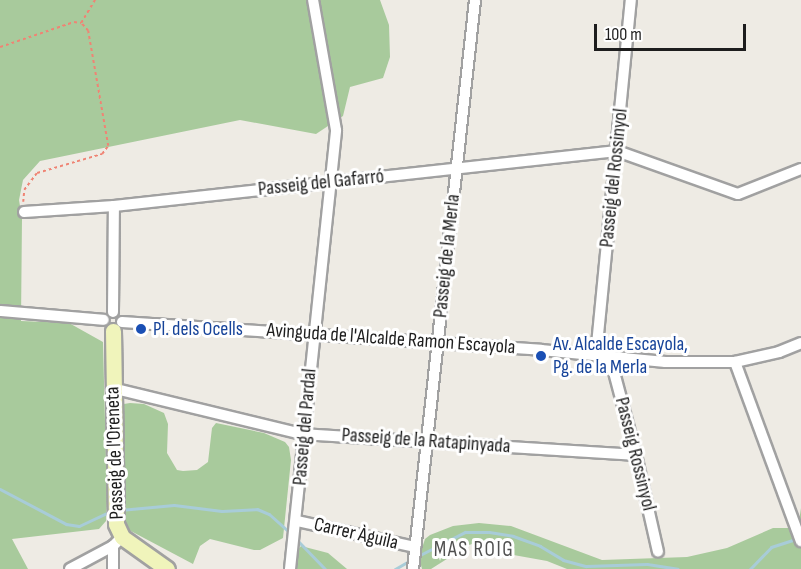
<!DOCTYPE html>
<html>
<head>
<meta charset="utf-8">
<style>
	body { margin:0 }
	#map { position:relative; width:801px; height:569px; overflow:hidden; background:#eeebe4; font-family:"Sofia Sans Condensed",sans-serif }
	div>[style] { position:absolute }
	.forest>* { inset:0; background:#a8ca9c }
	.stream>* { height:3px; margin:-1.5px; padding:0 1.5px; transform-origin:1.5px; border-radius:1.5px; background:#a8ccd8 }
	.path>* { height:1.5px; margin-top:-0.75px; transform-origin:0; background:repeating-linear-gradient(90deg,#ef8474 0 3px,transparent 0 6px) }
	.roads { filter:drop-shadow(2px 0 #a1a1a1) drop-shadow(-2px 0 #a1a1a1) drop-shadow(0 2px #a1a1a1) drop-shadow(0 -2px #a1a1a1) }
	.street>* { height:10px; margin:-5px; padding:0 5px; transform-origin:5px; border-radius:5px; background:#fff }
	.secondary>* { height:15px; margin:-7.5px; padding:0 7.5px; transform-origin:7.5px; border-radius:7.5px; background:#f0f4bb }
	.dots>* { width:16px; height:16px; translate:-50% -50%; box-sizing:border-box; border:3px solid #fff; border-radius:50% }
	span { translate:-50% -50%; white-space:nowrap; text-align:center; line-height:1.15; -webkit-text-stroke:6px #fff; paint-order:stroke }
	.street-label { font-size:20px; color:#1d1d1d }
	.transit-label { font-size:20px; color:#164399 }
	.left { translate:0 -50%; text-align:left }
	.neighbourhood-label { font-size:21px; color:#505050; letter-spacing:1.5px }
	.scale { position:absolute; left:594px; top:24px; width:152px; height:27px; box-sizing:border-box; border:3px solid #1d1d1d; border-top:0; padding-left:8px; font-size:18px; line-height:21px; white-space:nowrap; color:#1d1d1d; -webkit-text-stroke:4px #fff; paint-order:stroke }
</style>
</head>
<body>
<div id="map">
	<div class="forest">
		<div style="clip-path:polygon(0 0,380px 0,389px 25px,390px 57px,383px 78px,350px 87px,343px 116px,316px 134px,240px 120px,40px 161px,23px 180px,19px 200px,22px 218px,21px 321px,69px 323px,103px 342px,107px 501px,106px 521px,99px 529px,12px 539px,28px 569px,0 569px)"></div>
		<div style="clip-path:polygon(130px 403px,144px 404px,164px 413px,168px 424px,167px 453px,177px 470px,183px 471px,197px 470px,208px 462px,212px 428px,216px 423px,264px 433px,285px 442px,289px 447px,291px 460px,283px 538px,260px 550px,254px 550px,210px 539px,200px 546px,193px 564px,127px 529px,122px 518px,121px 416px,124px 404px)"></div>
		<div style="clip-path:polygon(801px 508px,801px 569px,567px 569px,547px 561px,497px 552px,489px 542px,481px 541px,469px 545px,431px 569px,422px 569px,419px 557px,425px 539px,430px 535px,453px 526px,479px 523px,511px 526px,602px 560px,687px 557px,727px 548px,773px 528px,798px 528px)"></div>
		<div style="clip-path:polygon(301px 546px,328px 553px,347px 569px,294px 569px,297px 551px)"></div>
	</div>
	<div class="stream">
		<div style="left:0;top:489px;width:75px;rotate:27.9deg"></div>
		<div style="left:66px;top:524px;width:13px;rotate:9deg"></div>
		<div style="left:79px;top:526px;width:35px;rotate:-25deg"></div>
		<div style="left:120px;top:510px;width:54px;rotate:-5.3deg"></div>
		<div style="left:174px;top:505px;width:48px;rotate:7.1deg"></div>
		<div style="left:222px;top:511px;width:35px;rotate:-3deg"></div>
		<div style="left:257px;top:509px;width:13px;rotate:23deg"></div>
		<div style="left:269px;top:514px;width:28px;rotate:42deg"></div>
		<div style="left:297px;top:540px;width:40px;rotate:46deg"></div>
		<div style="left:418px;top:556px;width:53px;rotate:-27.1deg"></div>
		<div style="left:465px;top:532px;width:24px"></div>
		<div style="left:489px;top:532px;width:24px;rotate:9deg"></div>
		<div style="left:513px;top:536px;width:29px;rotate:20deg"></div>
		<div style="left:540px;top:546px;width:27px;rotate:31deg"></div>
		<div style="left:563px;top:560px;width:24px;rotate:15deg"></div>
		<div style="left:586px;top:566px;width:61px;rotate:-1.9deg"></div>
		<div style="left:647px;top:564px;width:31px;rotate:9deg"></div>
		<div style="left:395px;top:569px;width:20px;rotate:-30deg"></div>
		<div style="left:750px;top:569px;width:30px;rotate:-46deg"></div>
		<div style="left:771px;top:547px;width:26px;rotate:-18deg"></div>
	</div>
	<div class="path">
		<div style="left:0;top:47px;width:78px;rotate:-18.7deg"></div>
		<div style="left:74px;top:22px;width:7px;rotate:8deg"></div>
		<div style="left:81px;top:23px;width:27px;rotate:-59deg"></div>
		<div style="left:23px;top:202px;width:12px;rotate:-85deg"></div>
		<div style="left:24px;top:190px;width:21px;rotate:-53deg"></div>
		<div style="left:37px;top:173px;width:68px;rotate:-16.3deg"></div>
		<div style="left:102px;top:154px;width:10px;rotate:-53deg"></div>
		<div style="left:108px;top:146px;width:117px;rotate:-99.9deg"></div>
		<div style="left:88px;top:31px;width:11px;rotate:-131deg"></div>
	</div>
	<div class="roads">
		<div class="street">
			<div style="left:24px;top:212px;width:90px;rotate:-3.8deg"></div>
			<div style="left:114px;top:206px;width:506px;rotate:-6.24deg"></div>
			<div style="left:617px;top:151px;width:128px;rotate:19.6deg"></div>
			<div style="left:738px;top:194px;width:68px;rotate:-21.6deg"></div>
			<div style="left:0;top:311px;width:104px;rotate:4.9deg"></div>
			<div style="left:113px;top:312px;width:106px;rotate:-89.5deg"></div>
			<div style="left:122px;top:322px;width:420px;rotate:3.8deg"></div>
			<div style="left:541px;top:350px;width:125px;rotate:5.5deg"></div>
			<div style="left:665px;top:362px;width:70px"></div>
			<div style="left:735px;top:362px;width:45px;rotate:-12.8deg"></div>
			<div style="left:779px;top:352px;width:24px;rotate:-22deg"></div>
			<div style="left:596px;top:355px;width:357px;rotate:-84.4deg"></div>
			<div style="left:610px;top:357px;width:101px;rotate:75.1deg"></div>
			<div style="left:636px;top:455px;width:99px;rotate:77.2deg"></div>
			<div style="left:735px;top:362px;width:191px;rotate:69.8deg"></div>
			<div style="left:112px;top:388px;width:195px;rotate:13.6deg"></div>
			<div style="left:302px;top:434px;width:335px;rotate:3.6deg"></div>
			<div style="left:297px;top:521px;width:121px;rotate:12.4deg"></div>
			<div style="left:113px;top:546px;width:23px;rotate:90deg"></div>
			<div style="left:70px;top:569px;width:49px;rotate:-28.1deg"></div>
			<div style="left:113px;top:546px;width:13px;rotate:-45deg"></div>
			<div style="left:290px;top:569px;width:441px;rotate:-84deg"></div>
			<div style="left:336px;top:130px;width:132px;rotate:-100deg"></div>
			<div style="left:413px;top:569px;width:572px;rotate:-83.78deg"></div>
		</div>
		<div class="secondary">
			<div style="left:113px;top:331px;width:193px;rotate:89.1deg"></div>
			<div style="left:116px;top:524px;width:14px;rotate:65deg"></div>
			<div style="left:122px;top:537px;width:55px;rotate:35.4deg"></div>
		</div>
	</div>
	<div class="dots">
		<div style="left:141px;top:329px;background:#1a4fb4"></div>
		<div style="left:541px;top:356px;background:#1a4fb4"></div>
	</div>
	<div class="street-label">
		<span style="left:614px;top:178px;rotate:-84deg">Passeig del Rossinyol</span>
		<span style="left:321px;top:183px;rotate:-6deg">Passeig del Gafarró</span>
		<span style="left:447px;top:256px;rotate:-84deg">Passeig de la Merla</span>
		<span style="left:391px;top:339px;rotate:4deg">Avinguda de l'Alcalde Ramon Escayola</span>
		<span style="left:305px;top:427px;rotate:-85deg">Passeig del Pardal</span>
		<span style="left:426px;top:441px;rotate:4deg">Passeig de la Ratapinyada</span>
		<span style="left:115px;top:453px;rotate:-92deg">Passeig de l'Oreneta</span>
		<span style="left:635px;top:454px;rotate:76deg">Passeig Rossinyol</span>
		<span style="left:356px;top:534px;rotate:13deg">Carrer Àguila</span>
	</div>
	<div class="transit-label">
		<span class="left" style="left:153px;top:329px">Pl. dels Ocells</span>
		<span class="left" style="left:553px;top:356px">Av. Alcalde Escayola,<br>Pg. de la Merla</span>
	</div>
	<div class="neighbourhood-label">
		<span style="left:474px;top:550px">MAS ROIG</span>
	</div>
	<div class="scale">100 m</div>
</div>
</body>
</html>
